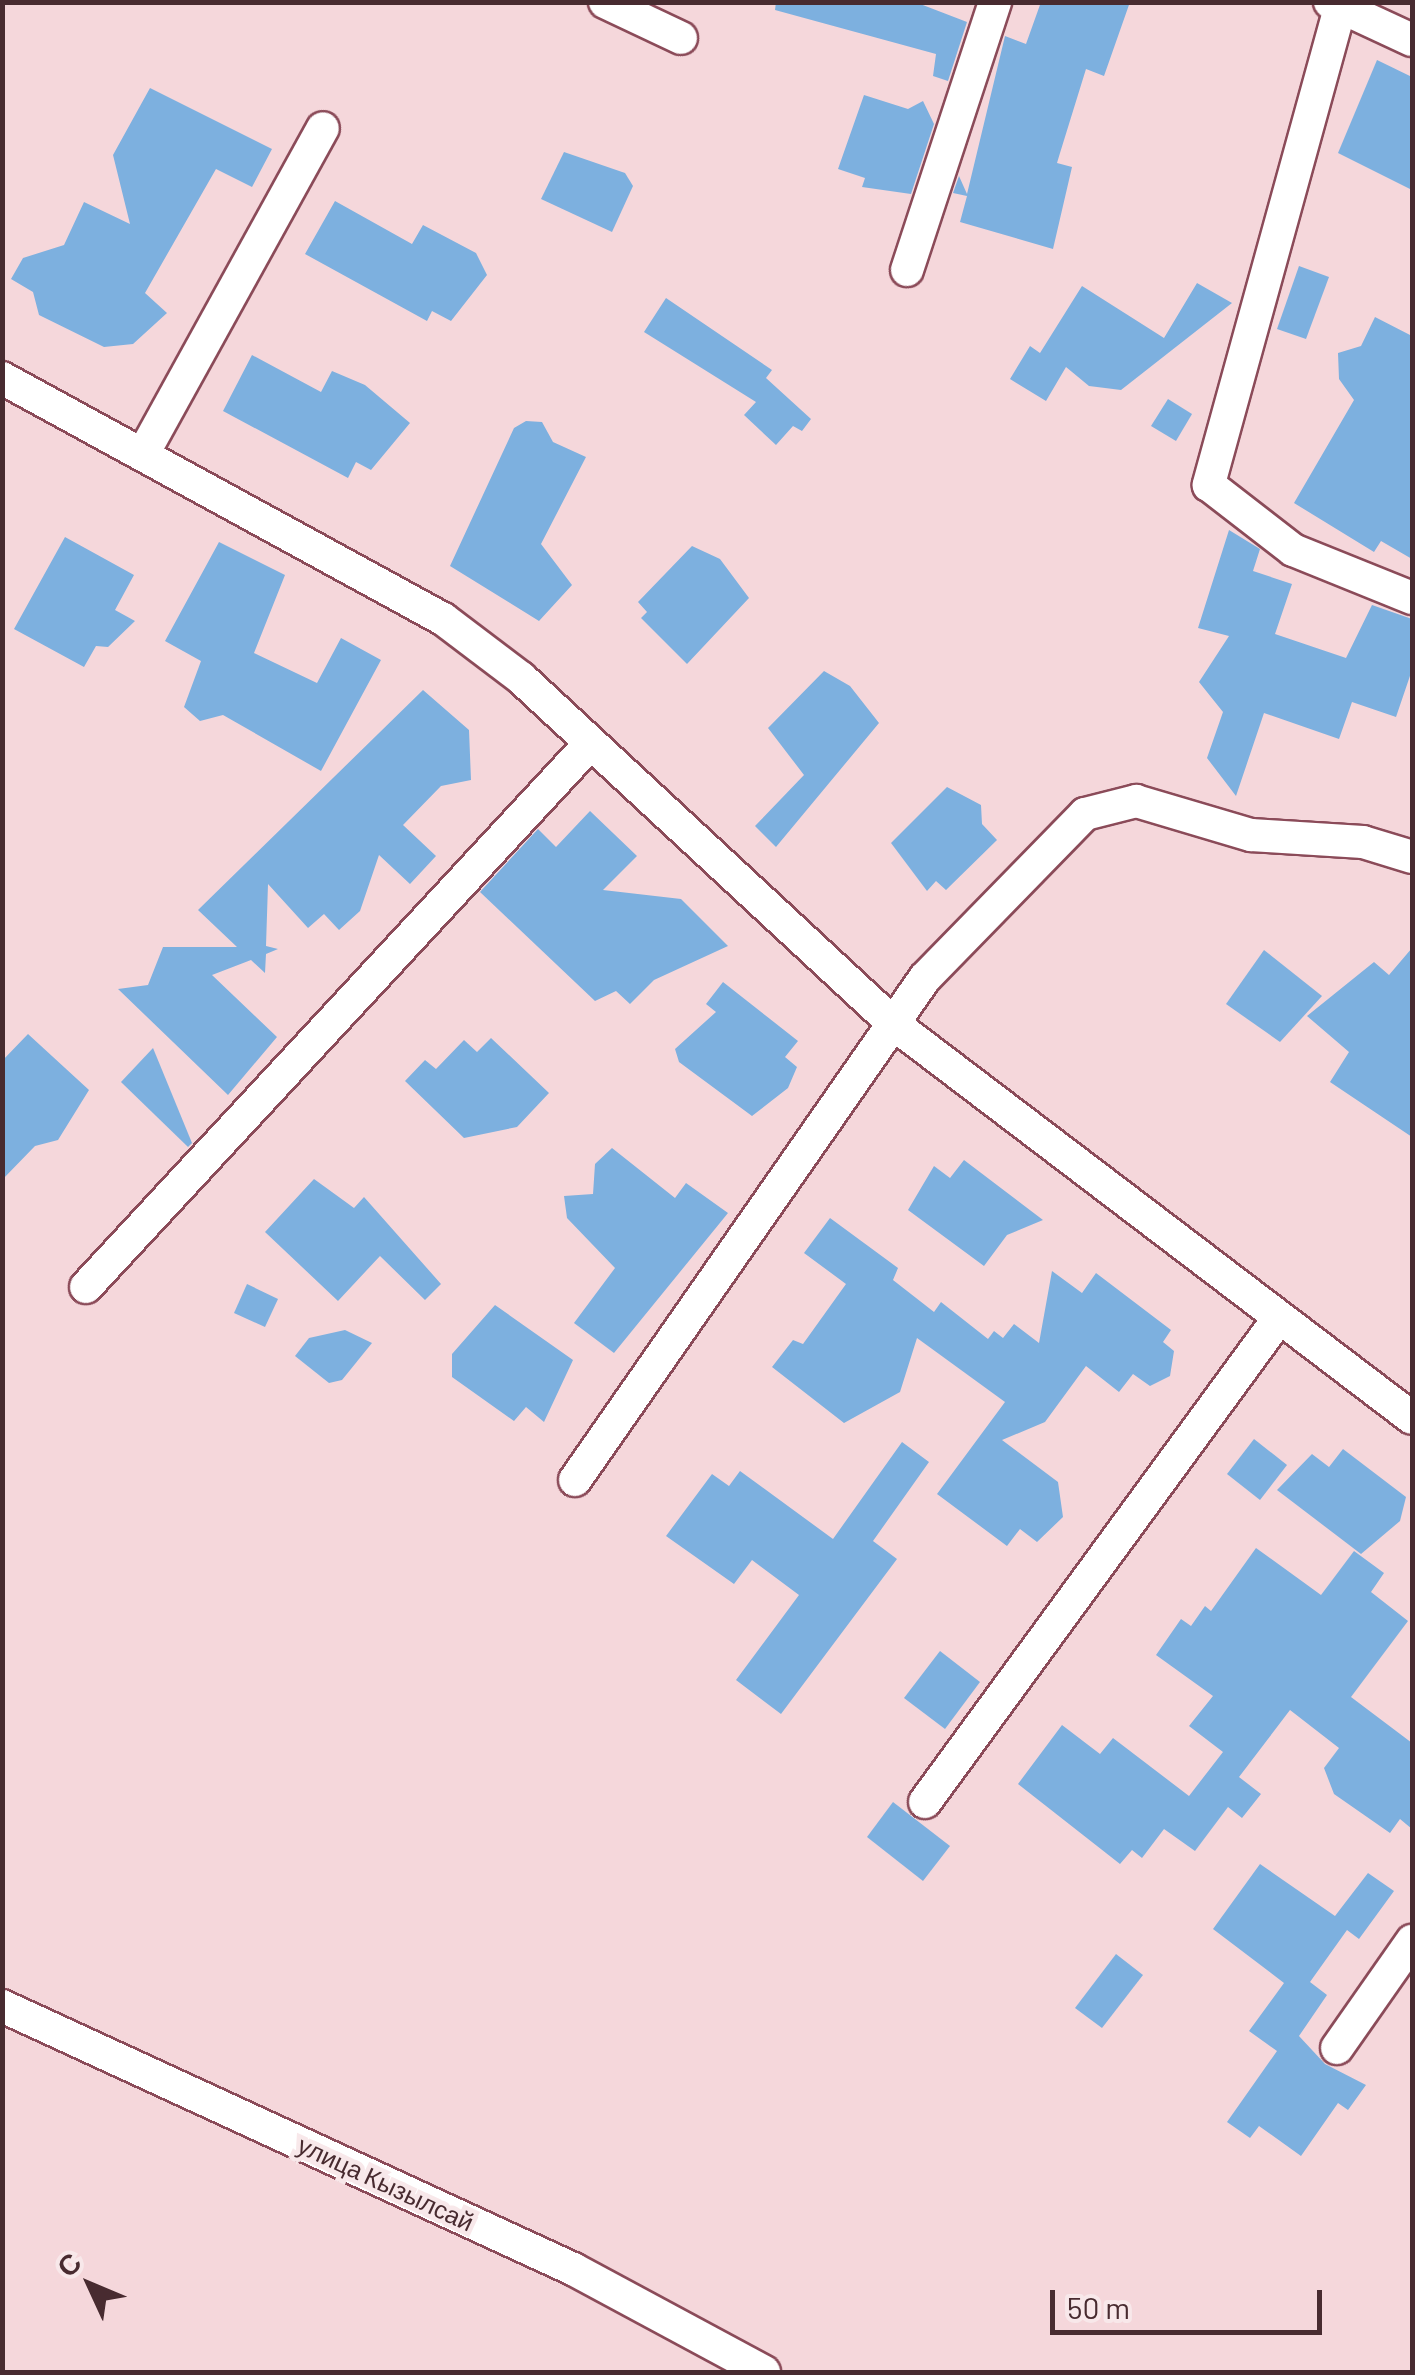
<!DOCTYPE html>
<html>
<head>
<meta charset="utf-8">
<style>
	body { margin:0 }
	#map { position:relative; width:1415px; height:2375px; overflow:hidden; background:#f5d7db; font-family:Barlow,sans-serif }
	div>[style] { position:absolute }
	.building>* { inset:0; background:#7db0df }
	.roads { filter:drop-shadow(2px 0 #8b4b59) drop-shadow(-2px 0 #8b4b59) drop-shadow(0 2px #8b4b59) drop-shadow(0 -2px #8b4b59) }
	.street>* { height:32px; margin:-16px; padding:0 16px; transform-origin:16px; border-radius:16px; background:#fff }
	span { translate:-50% -50%; white-space:nowrap; text-align:center; line-height:1.15; -webkit-text-stroke:9px #f8e8ea; paint-order:stroke }
	.street-label { font-size:25px; color:#482b30 }
	.frame { position:absolute; inset:0; border:5px solid #482b30; pointer-events:none }
	.north { position:absolute; left:40px; top:2235px; width:100px; height:100px; -webkit-text-stroke:8px #f8e8ea; paint-order:stroke; rotate:314deg; font-size:28px; font-weight:700; line-height:40px; text-align:center; color:#482b30 }
	.north::after { content:''; display:block; margin:auto; width:35px; height:45px; background:#482b30; clip-path:polygon(50% 0,100% 100%,50% 72%,0 100%) }
	.scale { position:absolute; left:1050px; top:2290px; width:272px; height:45px; box-sizing:border-box; border:5px solid #482b30; border-top:0; padding-left:12px; font-size:30px; line-height:35px; white-space:nowrap; color:#482b30; -webkit-text-stroke:8px #f8e8ea; paint-order:stroke }
</style>
</head>
<body>
<div id="map">
	<div class="building">
		<div style="clip-path:polygon(776px 2px,915px 2px,967px 22px,948px 81px,933px 76px,936px 54px,775px 10px)"></div>
		<div style="clip-path:polygon(1041px 2px,1130px 2px,1104px 76px,1086px 69px,1060px 153px,1057px 163px,1072px 167px,1053px 249px,960px 222px,967px 196px,953px 193px,959px 176px,967px 194px,1005px 36px,1026px 44px)"></div>
		<div style="clip-path:polygon(1377px 60px,1412px 77px,1412px 190px,1338px 153px)"></div>
		<div style="clip-path:polygon(150px 88px,272px 149px,252px 187px,216px 169px,145px 293px,167px 313px,133px 344px,104px 347px,39px 315px,33px 292px,11px 279px,23px 258px,64px 245px,84px 202px,130px 224px,113px 155px)"></div>
		<div style="clip-path:polygon(864px 95px,908px 109px,923px 101px,934px 124px,911px 194px,862px 187px,865px 178px,838px 169px)"></div>
		<div style="clip-path:polygon(564px 152px,625px 173px,633px 186px,612px 232px,541px 199px)"></div>
		<div style="clip-path:polygon(335px 201px,412px 244px,423px 225px,476px 253px,487px 275px,451px 321px,432px 311px,427px 321px,305px 254px)"></div>
		<div style="clip-path:polygon(1299px 266px,1329px 277px,1306px 339px,1277px 329px)"></div>
		<div style="clip-path:polygon(1197px 283px,1232px 303px,1121px 390px,1089px 386px,1066px 367px,1046px 401px,1010px 379px,1030px 346px,1040px 353px,1082px 286px,1164px 338px)"></div>
		<div style="clip-path:polygon(666px 298px,772px 370px,766px 378px,811px 419px,802px 431px,793px 426px,776px 445px,744px 415px,756px 402px,644px 332px)"></div>
		<div style="clip-path:polygon(1375px 317px,1412px 336px,1412px 559px,1381px 541px,1374px 552px,1294px 503px,1354px 400px,1339px 379px,1338px 353px,1361px 346px)"></div>
		<div style="clip-path:polygon(252px 355px,321px 392px,332px 371px,365px 385px,410px 423px,371px 470px,356px 462px,348px 478px,223px 411px)"></div>
		<div style="clip-path:polygon(1168px 399px,1192px 414px,1176px 441px,1151px 426px)"></div>
		<div style="clip-path:polygon(526px 421px,542px 422px,553px 442px,586px 457px,541px 544px,572px 585px,539px 621px,450px 566px,514px 428px)"></div>
		<div style="clip-path:polygon(1229px 530px,1260px 549px,1253px 571px,1292px 584px,1275px 634px,1346px 658px,1372px 605px,1412px 619px,1412px 670px,1396px 717px,1352px 702px,1339px 739px,1264px 713px,1236px 796px,1207px 758px,1223px 712px,1199px 682px,1229px 636px,1198px 628px)"></div>
		<div style="clip-path:polygon(65px 537px,134px 575px,115px 610px,135px 621px,108px 647px,96px 646px,84px 667px,14px 629px)"></div>
		<div style="clip-path:polygon(219px 542px,285px 575px,254px 653px,317px 683px,341px 638px,381px 660px,321px 771px,223px 715px,200px 721px,184px 707px,201px 661px,165px 641px)"></div>
		<div style="clip-path:polygon(692px 546px,720px 559px,749px 598px,687px 664px,641px 618px,647px 612px,638px 602px)"></div>
		<div style="clip-path:polygon(824px 671px,850px 686px,879px 723px,776px 847px,755px 826px,804px 775px,768px 728px)"></div>
		<div style="clip-path:polygon(423px 690px,469px 730px,471px 780px,441px 786px,403px 825px,436px 856px,410px 884px,379px 855px,360px 911px,339px 930px,324px 914px,308px 928px,268px 884px,266px 946px,278px 949px,266px 954px,265px 973px,251px 960px,212px 975px,277px 1037px,228px 1095px,118px 989px,148px 985px,163px 947px,237px 947px,198px 910px)"></div>
		<div style="clip-path:polygon(947px 787px,981px 805px,982px 824px,997px 840px,946px 890px,936px 881px,927px 891px,891px 843px)"></div>
		<div style="clip-path:polygon(590px 811px,637px 856px,603px 890px,681px 899px,728px 946px,654px 980px,630px 1004px,616px 991px,595px 1001px,480px 892px,538px 829px,556px 847px)"></div>
		<div style="clip-path:polygon(1412px 948px,1412px 1137px,1330px 1082px,1349px 1052px,1307px 1016px,1374px 962px,1389px 975px)"></div>
		<div style="clip-path:polygon(1264px 950px,1322px 996px,1280px 1042px,1226px 1004px)"></div>
		<div style="clip-path:polygon(723px 982px,798px 1041px,785px 1057px,797px 1067px,788px 1088px,752px 1116px,679px 1062px,675px 1049px,716px 1012px,706px 1004px)"></div>
		<div style="clip-path:polygon(28px 1034px,89px 1090px,58px 1140px,35px 1146px,2px 1180px,2px 1061px)"></div>
		<div style="clip-path:polygon(491px 1038px,549px 1093px,517px 1127px,464px 1138px,405px 1081px,425px 1060px,436px 1069px,464px 1040px,477px 1052px)"></div>
		<div style="clip-path:polygon(153px 1048px,192px 1143px,188px 1147px,121px 1082px)"></div>
		<div style="clip-path:polygon(612px 1148px,675px 1198px,686px 1183px,728px 1213px,614px 1353px,574px 1323px,615px 1268px,567px 1218px,564px 1196px,593px 1194px,595px 1164px)"></div>
		<div style="clip-path:polygon(964px 1160px,1043px 1220px,1007px 1235px,984px 1266px,908px 1210px,934px 1166px,950px 1178px)"></div>
		<div style="clip-path:polygon(314px 1179px,354px 1208px,364px 1197px,441px 1284px,425px 1300px,380px 1256px,338px 1301px,265px 1232px)"></div>
		<div style="clip-path:polygon(830px 1218px,898px 1268px,893px 1280px,934px 1312px,941px 1302px,988px 1339px,994px 1331px,1003px 1338px,1014px 1324px,1039px 1343px,1052px 1271px,1082px 1293px,1096px 1273px,1171px 1330px,1163px 1342px,1174px 1351px,1170px 1376px,1150px 1386px,1133px 1374px,1119px 1392px,1086px 1366px,1045px 1422px,1002px 1440px,1058px 1482px,1063px 1517px,1037px 1542px,1020px 1529px,1007px 1546px,937px 1494px,1005px 1402px,917px 1338px,900px 1392px,844px 1423px,772px 1367px,793px 1340px,803px 1344px,846px 1284px,804px 1253px)"></div>
		<div style="clip-path:polygon(247px 1284px,278px 1299px,265px 1327px,234px 1313px)"></div>
		<div style="clip-path:polygon(495px 1305px,573px 1360px,544px 1422px,526px 1407px,514px 1421px,452px 1377px,452px 1354px)"></div>
		<div style="clip-path:polygon(345px 1330px,372px 1343px,342px 1380px,329px 1383px,295px 1356px,309px 1338px)"></div>
		<div style="clip-path:polygon(1254px 1439px,1287px 1465px,1260px 1500px,1227px 1474px)"></div>
		<div style="clip-path:polygon(902px 1442px,929px 1462px,873px 1541px,897px 1559px,781px 1714px,736px 1680px,799px 1595px,752px 1560px,734px 1584px,666px 1536px,712px 1474px,729px 1486px,740px 1471px,833px 1539px)"></div>
		<div style="clip-path:polygon(1343px 1449px,1406px 1497px,1400px 1521px,1361px 1554px,1277px 1490px,1312px 1454px,1329px 1467px)"></div>
		<div style="clip-path:polygon(1256px 1548px,1321px 1595px,1354px 1551px,1384px 1573px,1371px 1592px,1408px 1621px,1351px 1697px,1412px 1743px,1412px 1829px,1400px 1819px,1390px 1833px,1334px 1794px,1324px 1768px,1339px 1748px,1290px 1710px,1239px 1777px,1261px 1794px,1242px 1818px,1228px 1807px,1195px 1851px,1164px 1829px,1142px 1858px,1132px 1850px,1120px 1864px,1018px 1784px,1062px 1725px,1100px 1754px,1113px 1738px,1189px 1796px,1223px 1752px,1189px 1726px,1213px 1696px,1156px 1655px,1181px 1619px,1191px 1626px,1205px 1606px,1211px 1611px)"></div>
		<div style="clip-path:polygon(940px 1651px,980px 1682px,945px 1729px,904px 1698px)"></div>
		<div style="clip-path:polygon(893px 1802px,950px 1846px,923px 1881px,867px 1837px)"></div>
		<div style="clip-path:polygon(1260px 1864px,1335px 1916px,1368px 1873px,1394px 1891px,1359px 1939px,1347px 1930px,1310px 1982px,1327px 1995px,1299px 2036px,1325px 2064px,1366px 2085px,1348px 2110px,1338px 2103px,1301px 2156px,1259px 2126px,1250px 2138px,1227px 2122px,1277px 2051px,1249px 2031px,1284px 1983px,1213px 1929px)"></div>
		<div style="clip-path:polygon(1116px 1954px,1143px 1975px,1102px 2028px,1075px 2008px)"></div>
	</div>
	<div class="roads">
		<div class="street">
			<div style="left:605px;top:2px;width:84px;rotate:25.3deg"></div>
			<div style="left:1330px;top:2px;width:90px;rotate:24.9deg"></div>
			<div style="left:1340px;top:8px;width:495px;rotate:105.4deg"></div>
			<div style="left:1209px;top:485px;width:106px;rotate:37.7deg"></div>
			<div style="left:1293px;top:550px;width:128px;rotate:22deg"></div>
			<div style="left:907px;top:270px;width:282px;rotate:-71.8deg"></div>
			<div style="left:2px;top:378px;width:503px;rotate:28.66deg"></div>
			<div style="left:443px;top:619px;width:98px;rotate:37.1deg"></div>
			<div style="left:521px;top:678px;width:510px;rotate:42.86deg"></div>
			<div style="left:895px;top:1025px;width:649px;rotate:37.24deg"></div>
			<div style="left:143px;top:454px;width:372px;rotate:-61.1deg"></div>
			<div style="left:86px;top:1287px;width:738px;rotate:-47.14deg"></div>
			<div style="left:575px;top:1480px;width:612px;rotate:-55.12deg"></div>
			<div style="left:925px;top:978px;width:229px;rotate:-45.7deg"></div>
			<div style="left:1085px;top:814px;width:53px;rotate:-14.3deg"></div>
			<div style="left:1136px;top:801px;width:120px;rotate:16.5deg"></div>
			<div style="left:1251px;top:835px;width:112px;rotate:3.6deg"></div>
			<div style="left:1363px;top:842px;width:51px;rotate:17deg"></div>
			<div style="left:925px;top:1802px;width:600px;rotate:-53.82deg"></div>
			<div style="left:2px;top:2006px;width:629px;rotate:24.73deg"></div>
			<div style="left:573px;top:2269px;width:217px;rotate:28.3deg"></div>
			<div style="left:1337px;top:2048px;width:131px;rotate:-55deg"></div>
		</div>
	</div>
	<div class="street-label">
		<span style="left:386px;top:2183px;rotate:25deg">улица Кызылсай</span>
	</div>
	<div class="frame"></div>
	<div class="north">С</div>
	<div class="scale">50 m</div>
</div>
</body>
</html>
